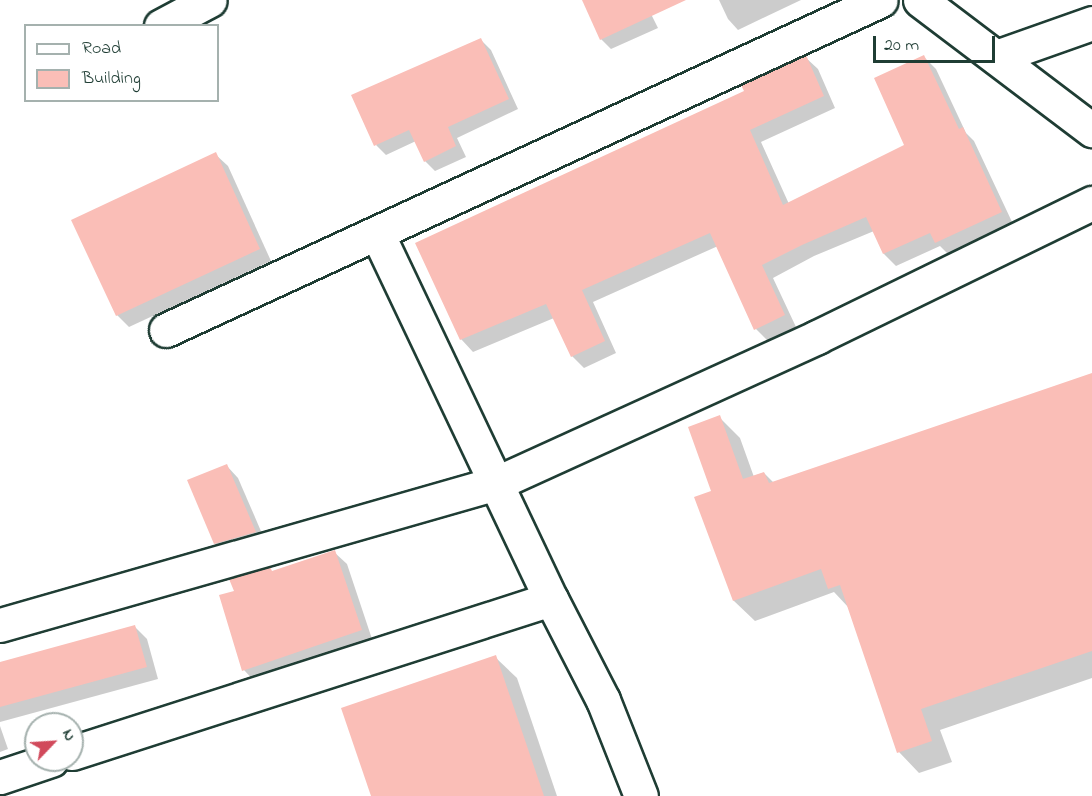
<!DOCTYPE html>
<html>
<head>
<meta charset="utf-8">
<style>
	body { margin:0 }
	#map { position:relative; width:1092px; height:796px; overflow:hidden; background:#fff; font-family:"Indie Flower",sans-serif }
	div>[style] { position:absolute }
	.shadow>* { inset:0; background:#0003 }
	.building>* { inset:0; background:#fabeb7 }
	.roads { filter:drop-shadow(2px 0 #1f3d34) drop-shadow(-2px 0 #1f3d34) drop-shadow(0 2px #1f3d34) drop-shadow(0 -2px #1f3d34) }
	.minor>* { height:33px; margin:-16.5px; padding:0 16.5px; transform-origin:16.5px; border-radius:16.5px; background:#fff }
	span { translate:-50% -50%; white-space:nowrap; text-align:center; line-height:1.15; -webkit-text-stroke:4.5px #fff; paint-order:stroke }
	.legend { position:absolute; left:24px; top:24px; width:195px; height:78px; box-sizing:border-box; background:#fff; border:2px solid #a5b1ae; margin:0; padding:8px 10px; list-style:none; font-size:18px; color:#1f3d34 }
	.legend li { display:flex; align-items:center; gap:12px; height:30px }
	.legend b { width:30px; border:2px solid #a5b1ae }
	.north { position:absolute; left:24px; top:712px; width:60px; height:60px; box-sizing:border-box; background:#fff; border:2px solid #a5b1ae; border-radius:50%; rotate:65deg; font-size:16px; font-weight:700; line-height:24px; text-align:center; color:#1f3d34 }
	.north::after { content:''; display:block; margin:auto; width:21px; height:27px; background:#d1495b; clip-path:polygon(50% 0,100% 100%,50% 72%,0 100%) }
	.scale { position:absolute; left:873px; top:36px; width:122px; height:27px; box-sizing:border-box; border:3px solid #1f3d34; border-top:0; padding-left:8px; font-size:18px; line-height:21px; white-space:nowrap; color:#1f3d34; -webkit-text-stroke:4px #fff; paint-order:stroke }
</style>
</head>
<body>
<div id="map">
	<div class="shadow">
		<div style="clip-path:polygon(584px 0,677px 0,650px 12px,658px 28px,611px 49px,601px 39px)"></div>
		<div style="clip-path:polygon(719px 0,801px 0,738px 30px,728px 19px)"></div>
		<div style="clip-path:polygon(481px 40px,491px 50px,518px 109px,457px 138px,466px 157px,435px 171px,425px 161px,416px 141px,386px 155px,376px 145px)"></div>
		<div style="clip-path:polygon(805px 57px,818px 69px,835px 108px,761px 142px,789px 204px,906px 146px,924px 57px,936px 69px,966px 133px,974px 141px,1013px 224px,948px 254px,940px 246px,896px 266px,884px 254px,874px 231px,814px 256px,773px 278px,796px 327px,768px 341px,756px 329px,718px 246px,593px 302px,616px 353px,584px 368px,572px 356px,554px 318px,473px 352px,461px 339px,746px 91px)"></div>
		<div style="clip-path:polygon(215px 154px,228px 166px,271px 261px,129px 327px,117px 315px)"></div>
		<div style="clip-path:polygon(1092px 380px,1092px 678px,940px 730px,952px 762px,919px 773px,899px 752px,849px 608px,834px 592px,755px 621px,734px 601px,713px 492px,719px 417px,740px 438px,754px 477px,764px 473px,774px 483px)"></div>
		<div style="clip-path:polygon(226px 465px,238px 478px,267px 545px,228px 556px,215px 543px)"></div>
		<div style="clip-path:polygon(334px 552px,347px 564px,373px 642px,256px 683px,244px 670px,236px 592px,273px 572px)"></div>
		<div style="clip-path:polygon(135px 627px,147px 639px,158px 679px,0 722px,0 664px)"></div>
		<div style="clip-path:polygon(495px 657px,517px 678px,557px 796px,372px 796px)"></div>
		<div style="clip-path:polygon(0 726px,8px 749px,0 752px)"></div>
	</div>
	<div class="building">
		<div style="clip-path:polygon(582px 0,686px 0,600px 40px)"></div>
		<div style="clip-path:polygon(481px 38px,509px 99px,448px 127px,456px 146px,424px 162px,409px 130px,374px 146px,351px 95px)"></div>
		<div style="clip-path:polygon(806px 55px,824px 96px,750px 130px,783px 205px,904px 145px,874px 78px,924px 55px,959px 129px,963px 127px,1002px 212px,935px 243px,930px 233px,883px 254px,866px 217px,802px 245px,762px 265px,785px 315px,754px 330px,710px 233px,582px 290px,605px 341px,571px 357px,546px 304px,460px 340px,415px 243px,744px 91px,741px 85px)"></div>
		<div style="clip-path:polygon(216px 152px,260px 249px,116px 316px,71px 220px)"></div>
		<div style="clip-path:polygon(1092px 373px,1092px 651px,921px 709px,932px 741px,897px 753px,840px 585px,828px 589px,821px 569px,733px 601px,694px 497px,711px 491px,688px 427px,720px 415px,743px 479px,764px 472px,769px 483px)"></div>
		<div style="clip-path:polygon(227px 464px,256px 532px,214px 544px,187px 480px)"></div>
		<div style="clip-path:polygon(335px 550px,362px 630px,242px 671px,219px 595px,234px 591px,229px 579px,270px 567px,272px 571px)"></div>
		<div style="clip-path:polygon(135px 625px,147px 667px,0 707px,0 662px)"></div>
		<div style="clip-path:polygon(496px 655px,544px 796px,371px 796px,341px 708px)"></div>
	</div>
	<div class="roads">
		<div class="minor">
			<div style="left:920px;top:0;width:216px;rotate:37.1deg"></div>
			<div style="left:161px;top:26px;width:55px;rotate:-28deg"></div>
			<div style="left:996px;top:57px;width:102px;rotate:-19.5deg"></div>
			<div style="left:377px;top:233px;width:405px;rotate:64.6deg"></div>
			<div style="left:551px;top:599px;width:114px;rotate:62.8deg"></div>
			<div style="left:603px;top:700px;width:103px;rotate:68.4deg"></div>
			<div style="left:166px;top:330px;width:787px;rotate:-24.78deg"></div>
			<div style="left:0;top:625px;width:517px;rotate:-15.95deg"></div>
			<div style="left:497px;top:483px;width:352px;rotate:-24.5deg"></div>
			<div style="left:817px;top:337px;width:306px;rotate:-26deg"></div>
			<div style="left:72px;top:753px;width:503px;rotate:-17.82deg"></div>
			<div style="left:0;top:777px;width:54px;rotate:-18.4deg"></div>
		</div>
	</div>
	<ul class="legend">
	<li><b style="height:8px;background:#fff"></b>Road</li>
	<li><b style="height:16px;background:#fabeb7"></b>Building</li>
	</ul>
	<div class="north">N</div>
	<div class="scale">20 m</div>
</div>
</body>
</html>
